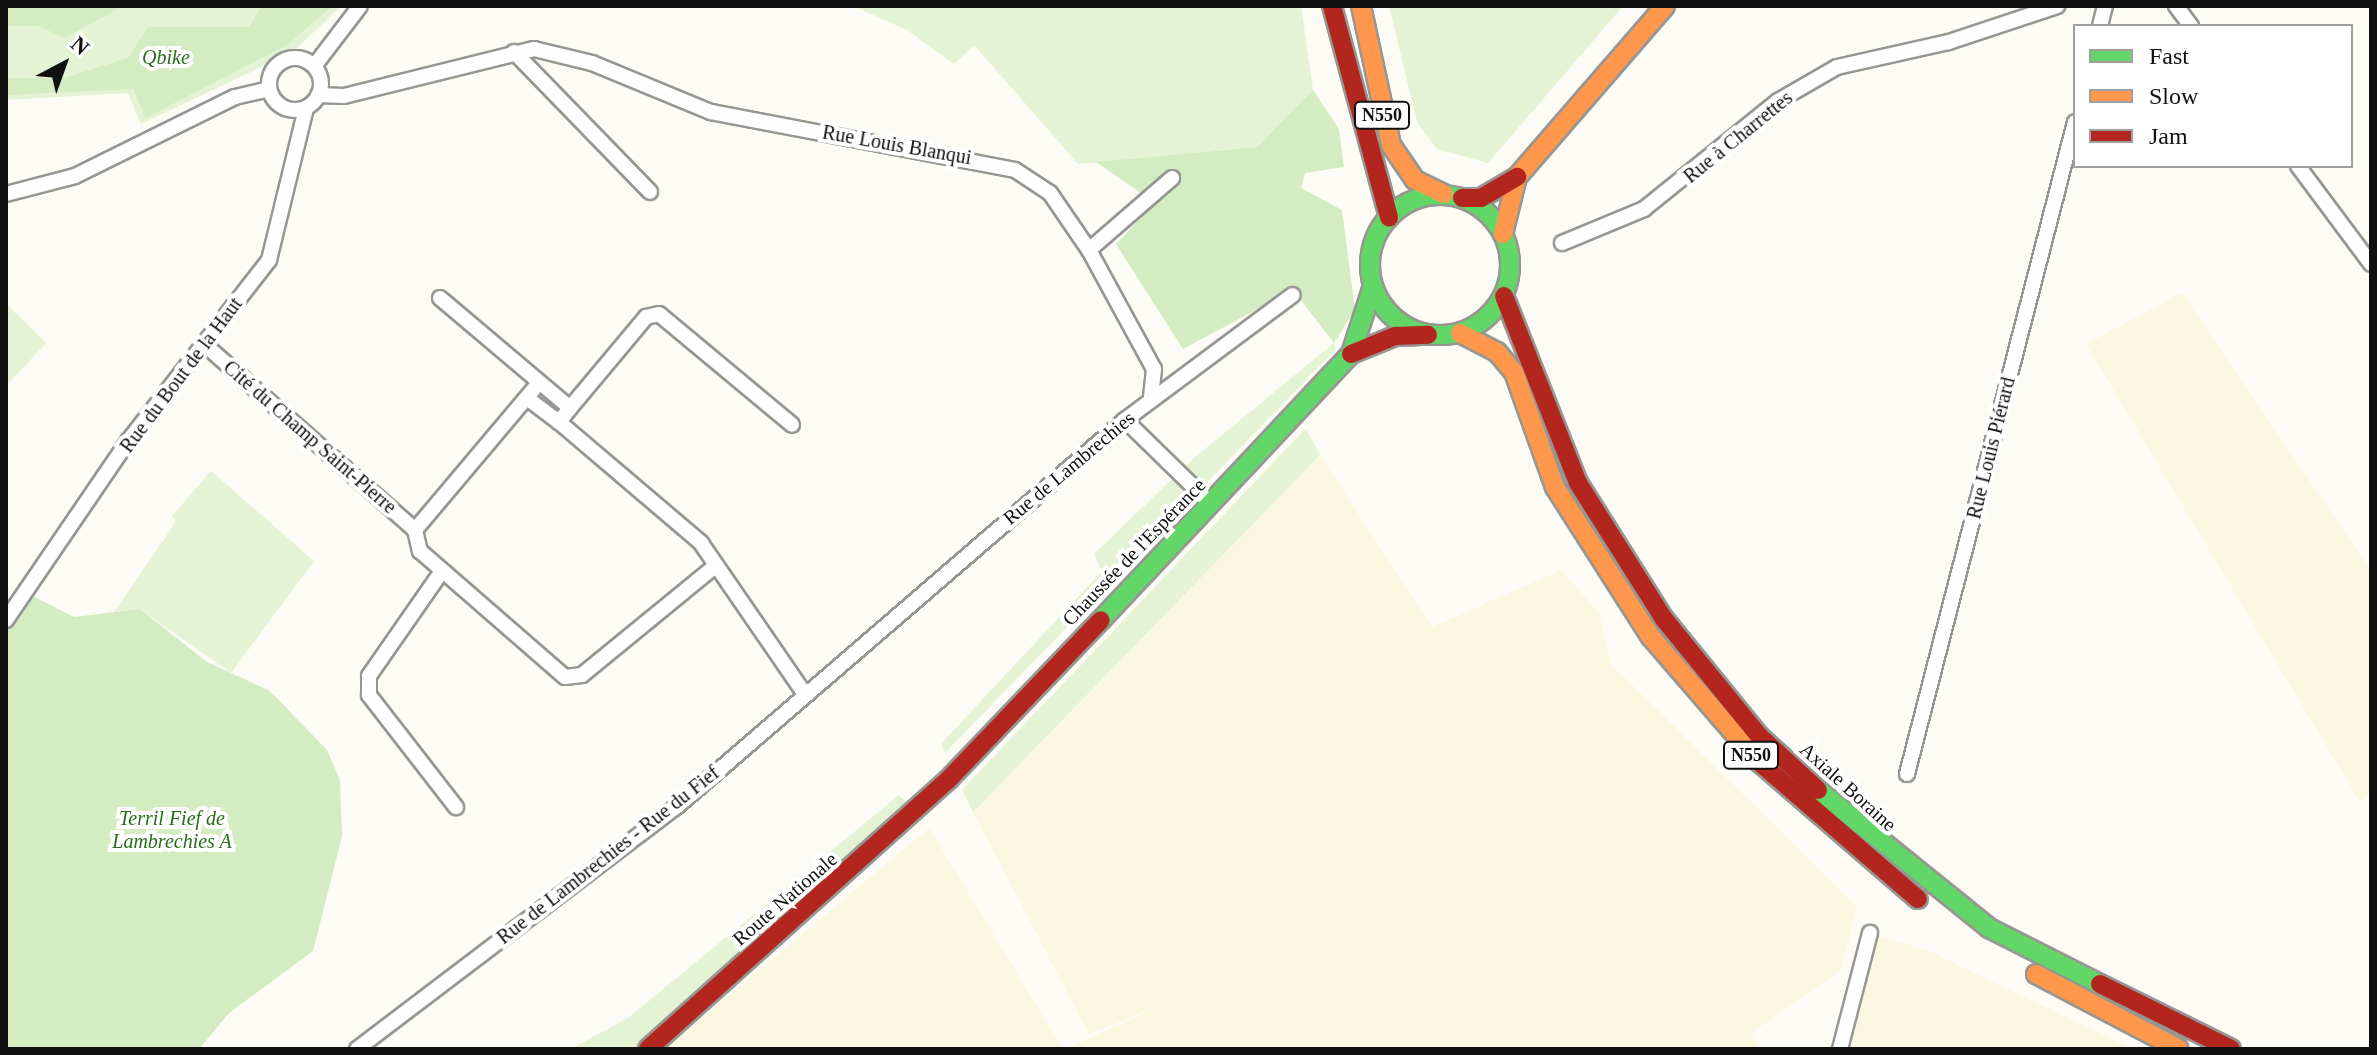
<!DOCTYPE html>
<html>
<head>
<meta charset="utf-8">
<style>
	body { margin:0 }
	#map { position:relative; width:2377px; height:1055px; overflow:hidden; background:#fcfbf5; font-family:Georgia,serif }
	div>[style] { position:absolute }
	.farmland>* { inset:0; background:#faf8e1 }
	.green>* { inset:0; background:#e4f3d3 }
	.forest>* { inset:0; background:#d4ecc1 }
	.roads { filter:drop-shadow(2px 0 #969693) drop-shadow(-2px 0 #969693) drop-shadow(0 2px #969693) drop-shadow(0 -2px #969693) }
	.street>* { height:14px; margin:-7px; padding:0 7px; transform-origin:7px; border-radius:7px; background:#fffefe }
	.street>.ring { margin:-7px; padding:0; box-sizing:content-box; background:none; border:14px solid #fffefe; border-radius:50% }
	.fast>* { height:18px; margin:-9px; padding:0 9px; transform-origin:9px; border-radius:9px; background:#63d668 }
	.fast>.ring { margin:-9px; padding:0; box-sizing:content-box; background:none; border:18px solid #63d668; border-radius:50% }
	.slow>* { height:18px; margin:-9px; padding:0 9px; transform-origin:9px; border-radius:9px; background:#ff974d }
	.jam>* { height:18px; margin:-9px; padding:0 9px; transform-origin:9px; border-radius:9px; background:#b3261e }
	span { translate:-50% -50%; white-space:nowrap; text-align:center; line-height:1.15; -webkit-text-stroke:8px #fff; paint-order:stroke }
	.shield-label span { padding:2px 6px; background:#fff; border:2px solid; border-radius:6px; -webkit-text-stroke-width:0 }
	.shield-label { font-size:18px; color:#101010; font-weight:700 }
	.park-label { font-size:20px; color:#286d1a; font-style:italic }
	.street-label { font-size:20px; color:#101010 }
	.frame { position:absolute; inset:0; border:8px solid #101010; pointer-events:none }
	.legend { position:absolute; left:2073px; top:24px; width:280px; height:144px; box-sizing:border-box; background:#fff; border:2px solid #9f9f9f; margin:0; padding:10px 14px; list-style:none; font-size:24px; color:#101010 }
	.legend li { display:flex; align-items:center; gap:16px; height:40px }
	.legend b { width:40px; border:2px solid #9f9f9f }
	.north { position:absolute; left:24px; top:24px; width:80px; height:80px; -webkit-text-stroke:6px #fff; paint-order:stroke; rotate:41deg; font-size:22px; font-weight:700; line-height:32px; text-align:center; color:#101010 }
	.north::after { content:''; display:block; margin:auto; width:28px; height:36px; background:#101010; clip-path:polygon(50% 0,100% 100%,50% 72%,0 100%) }
</style>
</head>
<body>
<div id="map">
	<div class="farmland">
		<div style="clip-path:polygon(2182px 293px,2371px 571px,2371px 795px,2360px 802px,2086px 344px)"></div>
		<div style="clip-path:polygon(1320px 455px,1432px 627px,1561px 570px,1599px 613px,1611px 664px,1857px 907px,1841px 971px,1751px 1033px,1759px 1049px,1066px 1049px,1171px 1001px,1089px 1034px,973px 812px)"></div>
		<div style="clip-path:polygon(929px 828px,1063px 1049px,665px 1049px)"></div>
		<div style="clip-path:polygon(1870px 933px,1929px 951px,2133px 1049px,1840px 1049px)"></div>
	</div>
	<div class="green">
		<div style="clip-path:polygon(6px 6px,341px 6px,293px 52px,141px 124px,128px 93px,6px 100px)"></div>
		<div style="clip-path:polygon(853px 6px,1301px 6px,1313px 90px,1257px 147px,1078px 164px,974px 45px,954px 64px,907px 30px)"></div>
		<div style="clip-path:polygon(1389px 6px,1623px 6px,1488px 163px,1437px 149px,1417px 122px)"></div>
		<div style="clip-path:polygon(6px 304px,46px 343px,6px 386px)"></div>
		<div style="clip-path:polygon(1334px 343px,1336px 349px,945px 753px,941px 744px,1102px 571px,1094px 554px,1194px 458px)"></div>
		<div style="clip-path:polygon(1306px 428px,1320px 455px,973px 812px,962px 790px)"></div>
		<div style="clip-path:polygon(211px 471px,314px 561px,231px 673px,140px 609px,114px 612px,176px 522px,172px 516px)"></div>
		<div style="clip-path:polygon(899px 795px,907px 803px,637px 1049px,571px 1049px,628px 1018px)"></div>
	</div>
	<div class="forest">
		<div style="clip-path:polygon(6px 6px,140px 6px,119px 8px,65px 38px,38px 26px,9px 26px)"></div>
		<div style="clip-path:polygon(262px 6px,332px 6px,287px 45px,146px 118px,133px 89px,6px 95px,6px 78px,64px 78px,128px 58px,148px 27px,249px 27px)"></div>
		<div style="clip-path:polygon(1313px 90px,1339px 129px,1344px 167px,1305px 173px,1301px 188px,1342px 210px,1355px 310px,1334px 343px,1293px 290px,1183px 349px,1116px 244px,1155px 203px,1096px 162px,1257px 147px)"></div>
		<div style="clip-path:polygon(25px 592px,74px 617px,140px 609px,207px 662px,270px 691px,327px 750px,340px 780px,342px 836px,313px 951px,229px 1013px,199px 1049px,6px 1049px,6px 620px)"></div>
	</div>
	<div class="roads">
		<div class="street">
			<div style="left:2176px;top:6px;width:25px;rotate:53deg"></div>
			<div style="left:2100px;top:26px;width:21px;rotate:-76deg"></div>
			<div style="left:514px;top:52px;width:195px;rotate:45.8deg"></div>
			<div class="ring" style="left:269px;top:58px;width:38px;height:38px"></div>
			<div style="left:315px;top:65px;width:74px;rotate:-52.7deg"></div>
			<div style="left:318px;top:95px;width:26px;rotate:2deg"></div>
			<div style="left:344px;top:96px;width:196px;rotate:-13.9deg"></div>
			<div style="left:534px;top:49px;width:60px;rotate:13.6deg"></div>
			<div style="left:592px;top:63px;width:129px;rotate:22.4deg"></div>
			<div style="left:711px;top:112px;width:309px;rotate:10.8deg"></div>
			<div style="left:1015px;top:170px;width:42px;rotate:33.3deg"></div>
			<div style="left:1050px;top:193px;width:69px;rotate:55.6deg"></div>
			<div style="left:1089px;top:250px;width:136px;rotate:61.4deg"></div>
			<div style="left:1154px;top:369px;width:29px;rotate:96deg"></div>
			<div style="left:2298px;top:166px;width:122px;rotate:53.3deg"></div>
			<div style="left:6px;top:194px;width:71px;rotate:-14.6deg"></div>
			<div style="left:75px;top:176px;width:178px;rotate:-26.3deg"></div>
			<div style="left:235px;top:97px;width:35px;rotate:-13deg"></div>
			<div style="left:1562px;top:243px;width:89px;rotate:-22.5deg"></div>
			<div style="left:1644px;top:209px;width:172px;rotate:-38.9deg"></div>
			<div style="left:1778px;top:101px;width:68px;rotate:-30deg"></div>
			<div style="left:1837px;top:67px;width:115px;rotate:-12.6deg"></div>
			<div style="left:1949px;top:42px;width:114px;rotate:-18.4deg"></div>
			<div style="left:1089px;top:250px;width:110px;rotate:-40.9deg"></div>
			<div style="left:440px;top:298px;width:170px;rotate:40.2deg"></div>
			<div style="left:570px;top:408px;width:18px;rotate:128deg"></div>
			<div style="left:559px;top:422px;width:187px;rotate:40.4deg"></div>
			<div style="left:701px;top:543px;width:182px;rotate:55.5deg"></div>
			<div style="left:204px;top:344px;width:281px;rotate:41.4deg"></div>
			<div style="left:415px;top:530px;width:22px;rotate:77deg"></div>
			<div style="left:420px;top:551px;width:192px;rotate:41deg"></div>
			<div style="left:565px;top:677px;width:17px;rotate:-7deg"></div>
			<div style="left:582px;top:675px;width:172px;rotate:-39.3deg"></div>
			<div style="left:527px;top:398px;width:40px;rotate:37deg"></div>
			<div style="left:570px;top:408px;width:119px;rotate:-50.1deg"></div>
			<div style="left:646px;top:317px;width:13px;rotate:-13deg"></div>
			<div style="left:659px;top:314px;width:173px;rotate:39.8deg"></div>
			<div style="left:1125px;top:420px;width:120px;rotate:44.3deg"></div>
			<div style="left:415px;top:530px;width:192px;rotate:-49.9deg"></div>
			<div style="left:442px;top:571px;width:128px;rotate:124.8deg"></div>
			<div style="left:369px;top:676px;width:19px;rotate:90deg"></div>
			<div style="left:369px;top:695px;width:142px;rotate:52.2deg"></div>
			<div style="left:6px;top:620px;width:218px;rotate:-55.7deg"></div>
			<div style="left:129px;top:440px;width:228px;rotate:-52.1deg"></div>
			<div style="left:269px;top:260px;width:156px;rotate:-76.3deg"></div>
			<div style="left:1907px;top:774px;width:673px;rotate:-75.55deg"></div>
			<div style="left:357px;top:1049px;width:399px;rotate:-37.2deg"></div>
			<div style="left:675px;top:808px;width:594px;rotate:-40.77deg"></div>
			<div style="left:1125px;top:420px;width:209px;rotate:-36.7deg"></div>
			<div style="left:1840px;top:1049px;width:120px;rotate:-75.5deg"></div>
		</div>
		<div class="fast">
			<div class="ring" style="left:1370px;top:195px;width:122px;height:122px"></div>
			<div style="left:1101px;top:620px;width:365px;rotate:-46.8deg"></div>
			<div style="left:1351px;top:354px;width:71px;rotate:-72.1deg"></div>
			<div style="left:1818px;top:790px;width:220px;rotate:38.9deg"></div>
			<div style="left:1989px;top:928px;width:124px;rotate:26.8deg"></div>
		</div>
		<div class="slow">
			<div style="left:1361px;top:6px;width:142px;rotate:77.8deg"></div>
			<div style="left:1391px;top:145px;width:42px;rotate:55.6deg"></div>
			<div style="left:1415px;top:180px;width:32px;rotate:26deg"></div>
			<div style="left:1503px;top:234px;width:59px;rotate:-76.2deg"></div>
			<div style="left:1517px;top:177px;width:226px;rotate:-49.1deg"></div>
			<div style="left:1460px;top:333px;width:42px;rotate:27.2deg"></div>
			<div style="left:1497px;top:352px;width:26px;rotate:50deg"></div>
			<div style="left:1514px;top:372px;width:122px;rotate:70.4deg"></div>
			<div style="left:1555px;top:487px;width:178px;rotate:57.4deg"></div>
			<div style="left:1651px;top:637px;width:164px;rotate:49.2deg"></div>
			<div style="left:2036px;top:974px;width:161px;rotate:27.7deg"></div>
		</div>
		<div class="jam">
			<div style="left:1332px;top:6px;width:219px;rotate:74.9deg"></div>
			<div style="left:1462px;top:198px;width:19px"></div>
			<div style="left:1481px;top:198px;width:42px;rotate:-30.3deg"></div>
			<div style="left:1504px;top:296px;width:201px;rotate:68.4deg"></div>
			<div style="left:1578px;top:483px;width:161px;rotate:57.7deg"></div>
			<div style="left:1664px;top:619px;width:151px;rotate:50.9deg"></div>
			<div style="left:1759px;top:736px;width:80px;rotate:42.5deg"></div>
			<div style="left:1351px;top:354px;width:48px;rotate:-22.2deg"></div>
			<div style="left:1395px;top:336px;width:33px;rotate:-2deg"></div>
			<div style="left:1758px;top:761px;width:211px;rotate:40.8deg"></div>
			<div style="left:2100px;top:984px;width:146px;rotate:26.4deg"></div>
			<div style="left:648px;top:1049px;width:403px;rotate:-41.9deg"></div>
			<div style="left:948px;top:780px;width:221px;rotate:-46.3deg"></div>
		</div>
	</div>
	<div class="shield-label">
		<span style="left:1382px;top:115px">N550</span>
		<span style="left:1751px;top:755px">N550</span>
	</div>
	<div class="park-label">
		<span style="left:166px;top:57px">Qbike</span>
		<span style="left:172px;top:830px">Terril Fief de<br>Lambrechies A</span>
	</div>
	<div class="street-label">
		<span style="left:1738px;top:137px;rotate:-39deg">Rue à Charrettes</span>
		<span style="left:897px;top:145px;rotate:10deg">Rue Louis Blanqui</span>
		<span style="left:181px;top:375px;rotate:-53deg">Rue du Bout de la Haut</span>
		<span style="left:310px;top:437px;rotate:41deg">Cité du Champ Saint-Pierre</span>
		<span style="left:1991px;top:448px;rotate:-76deg">Rue Louis Piérard</span>
		<span style="left:1069px;top:468px;rotate:-40deg">Rue de Lambrechies</span>
		<span style="left:1134px;top:552px;rotate:-46deg">Chaussée de l'Espérance</span>
		<span style="left:1848px;top:787px;rotate:42deg">Axiale Boraine</span>
		<span style="left:608px;top:855px;rotate:-38deg">Rue de Lambrechies - Rue du Fief</span>
		<span style="left:785px;top:899px;rotate:-41deg">Route Nationale</span>
	</div>
	<div class="frame"></div>
	<ul class="legend">
	<li><b style="height:10px;background:#63d668"></b>Fast</li>
	<li><b style="height:10px;background:#ff974d"></b>Slow</li>
	<li><b style="height:10px;background:#b3261e"></b>Jam</li>
	</ul>
	<div class="north">N</div>
</div>
</body>
</html>
